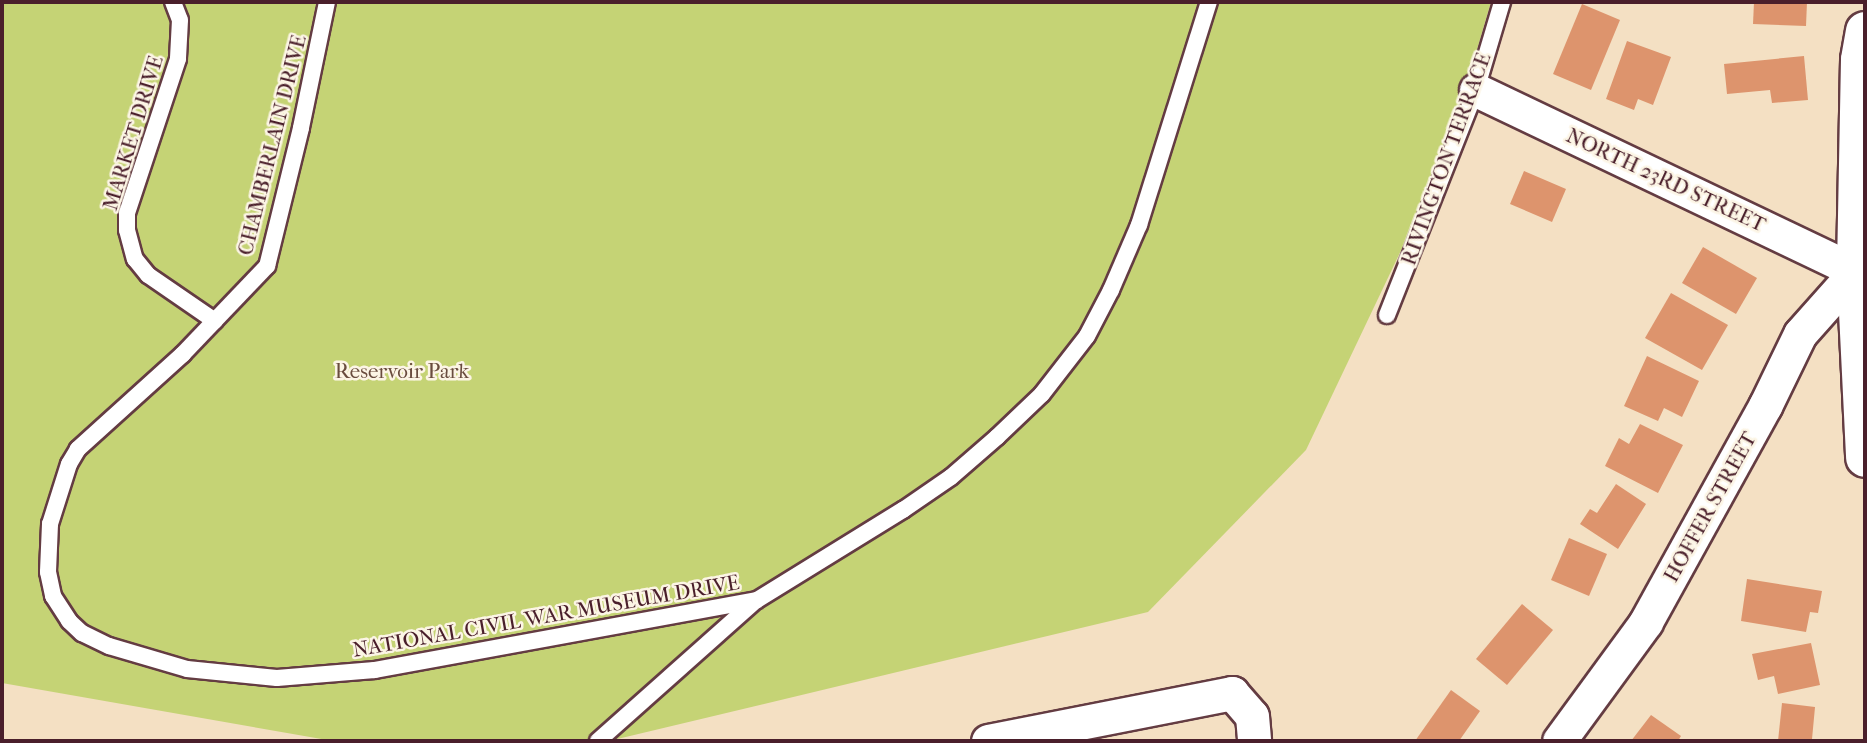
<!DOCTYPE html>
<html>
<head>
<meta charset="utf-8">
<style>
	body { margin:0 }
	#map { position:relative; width:1867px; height:743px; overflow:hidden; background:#f4e0c3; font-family:"IM FELL French Canon",serif }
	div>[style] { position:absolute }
	.green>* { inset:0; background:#c5d375 }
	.building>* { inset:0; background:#dd946d }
	.roads { filter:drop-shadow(2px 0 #643c42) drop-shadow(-2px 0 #643c42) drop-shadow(0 2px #643c42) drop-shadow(0 -2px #643c42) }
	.lane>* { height:16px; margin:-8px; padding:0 8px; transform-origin:8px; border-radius:8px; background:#fff }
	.street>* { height:33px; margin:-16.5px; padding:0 16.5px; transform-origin:16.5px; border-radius:16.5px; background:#fff }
	.primary>* { height:38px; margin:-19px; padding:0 19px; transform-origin:19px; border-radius:19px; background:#fff }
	span { translate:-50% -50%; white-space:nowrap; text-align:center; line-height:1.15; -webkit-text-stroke:5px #fcf5e5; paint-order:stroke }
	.street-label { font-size:21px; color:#4a1f2b }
	.park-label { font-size:21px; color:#694c3e }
	.frame { position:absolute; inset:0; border:4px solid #4a1f2b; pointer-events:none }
</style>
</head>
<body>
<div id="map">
	<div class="green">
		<div style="clip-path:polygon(2px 2px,1491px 2px,1445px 158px,1306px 450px,1148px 612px,609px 741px,333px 741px,2px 683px)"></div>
	</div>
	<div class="building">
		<div style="clip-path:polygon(1754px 2px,1807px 2px,1806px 26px,1753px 24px)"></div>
		<div style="clip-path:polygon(1582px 4px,1620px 20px,1591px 90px,1553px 74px)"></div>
		<div style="clip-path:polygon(1627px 41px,1671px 57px,1653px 105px,1638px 99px,1634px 110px,1606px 99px)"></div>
		<div style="clip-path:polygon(1804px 56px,1808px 100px,1772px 103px,1770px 90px,1727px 94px,1724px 64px)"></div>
		<div style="clip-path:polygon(1524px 171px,1566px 189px,1552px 222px,1510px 204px)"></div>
		<div style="clip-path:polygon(1703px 247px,1757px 278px,1736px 314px,1682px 283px)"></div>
		<div style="clip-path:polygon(1671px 293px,1728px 325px,1702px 370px,1645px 338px)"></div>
		<div style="clip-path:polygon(1647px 356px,1699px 381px,1682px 417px,1664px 408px,1658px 421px,1624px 406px)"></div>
		<div style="clip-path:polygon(1640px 424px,1683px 445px,1658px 493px,1605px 466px,1619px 438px,1629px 444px)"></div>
		<div style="clip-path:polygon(1616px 484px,1646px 504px,1618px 549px,1580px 524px,1590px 509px,1597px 513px)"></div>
		<div style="clip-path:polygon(1569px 538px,1607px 554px,1589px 596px,1551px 580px)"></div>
		<div style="clip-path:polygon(1747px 579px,1822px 591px,1818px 613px,1810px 612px,1806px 632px,1741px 621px)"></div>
		<div style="clip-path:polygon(1522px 604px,1553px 630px,1507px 685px,1476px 659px)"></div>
		<div style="clip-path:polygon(1811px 643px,1820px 685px,1778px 694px,1774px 676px,1758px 680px,1752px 654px)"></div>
		<div style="clip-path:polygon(1451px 690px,1480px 711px,1459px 741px,1415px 741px)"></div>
		<div style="clip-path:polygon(1782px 703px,1815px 707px,1812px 739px,1778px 741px)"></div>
		<div style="clip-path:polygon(1651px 715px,1681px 736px,1678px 741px,1631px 741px)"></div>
	</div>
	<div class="roads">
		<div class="lane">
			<div style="left:173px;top:2px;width:19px;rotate:69deg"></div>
			<div style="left:180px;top:20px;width:39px;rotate:93deg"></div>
			<div style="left:178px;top:59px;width:162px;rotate:108.3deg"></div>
			<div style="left:127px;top:213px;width:17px;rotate:90deg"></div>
			<div style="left:127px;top:230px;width:30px;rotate:75deg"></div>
			<div style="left:135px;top:259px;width:21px;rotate:51deg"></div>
			<div style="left:148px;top:275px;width:81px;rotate:34.5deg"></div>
			<div style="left:327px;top:2px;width:129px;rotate:101.7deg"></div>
			<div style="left:301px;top:128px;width:142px;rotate:103.8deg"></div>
			<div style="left:267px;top:266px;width:122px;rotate:133.7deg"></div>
			<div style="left:183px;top:354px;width:142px;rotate:137.9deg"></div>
			<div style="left:78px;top:449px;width:17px;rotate:121deg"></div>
			<div style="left:69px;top:464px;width:63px;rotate:107.6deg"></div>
			<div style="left:50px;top:524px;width:48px;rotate:92.4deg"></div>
			<div style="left:48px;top:572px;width:25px;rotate:78deg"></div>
			<div style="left:53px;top:596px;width:30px;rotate:57deg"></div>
			<div style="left:69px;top:621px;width:18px;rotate:43deg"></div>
			<div style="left:82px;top:633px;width:30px;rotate:26deg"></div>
			<div style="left:109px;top:646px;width:81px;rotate:16.4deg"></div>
			<div style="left:187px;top:669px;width:90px;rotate:5.7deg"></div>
			<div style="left:277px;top:678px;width:98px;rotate:-4.7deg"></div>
			<div style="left:375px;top:670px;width:388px;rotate:-10.4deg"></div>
			<div style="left:757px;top:600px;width:172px;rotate:-31.7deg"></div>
			<div style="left:903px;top:510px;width:58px;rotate:-34.5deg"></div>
			<div style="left:951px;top:477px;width:61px;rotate:-41deg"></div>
			<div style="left:997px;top:437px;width:62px;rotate:-43.7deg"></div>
			<div style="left:1042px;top:394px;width:73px;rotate:-52.2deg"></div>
			<div style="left:1087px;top:336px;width:52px;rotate:-62.4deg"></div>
			<div style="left:1111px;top:290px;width:71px;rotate:-66.7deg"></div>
			<div style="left:1139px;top:225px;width:234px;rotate:-72.6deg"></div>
			<div style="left:1387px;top:315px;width:242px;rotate:-68.4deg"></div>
			<div style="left:1476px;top:90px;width:92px;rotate:-73.5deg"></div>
			<div style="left:598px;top:741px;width:210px;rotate:-41.7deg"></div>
		</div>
		<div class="street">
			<div style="left:1476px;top:90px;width:421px;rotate:25.5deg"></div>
			<div style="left:1856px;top:271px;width:84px;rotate:131.6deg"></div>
			<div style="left:1800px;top:334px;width:80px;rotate:115.9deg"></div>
			<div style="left:1765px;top:406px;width:247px;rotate:118.9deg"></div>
			<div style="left:1646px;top:622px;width:147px;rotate:126.2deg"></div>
			<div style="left:988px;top:741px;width:249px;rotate:-11.1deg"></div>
			<div style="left:1232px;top:693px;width:30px;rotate:49deg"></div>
			<div style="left:1252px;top:716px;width:25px;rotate:85deg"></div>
		</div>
		<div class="primary">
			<div style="left:1865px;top:31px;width:29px;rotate:100deg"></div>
			<div style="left:1860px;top:60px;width:211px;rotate:91.1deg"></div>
			<div style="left:1856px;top:271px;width:187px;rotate:87.2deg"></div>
		</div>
	</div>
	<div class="street-label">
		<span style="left:133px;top:133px;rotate:-73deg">MARKET DRIVE</span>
		<span style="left:272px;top:145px;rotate:-76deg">CHAMBERLAIN DRIVE</span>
		<span style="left:1446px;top:159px;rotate:-70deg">RIVINGTON TERRACE</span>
		<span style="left:1666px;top:180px;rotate:25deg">NORTH 23RD STREET</span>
		<span style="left:1710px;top:507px;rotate:-61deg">HOFFER STREET</span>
		<span style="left:546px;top:616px;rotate:-10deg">NATIONAL CIVIL WAR MUSEUM DRIVE</span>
	</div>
	<div class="park-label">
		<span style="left:402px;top:371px">Reservoir Park</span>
	</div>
	<div class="frame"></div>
</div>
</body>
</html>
